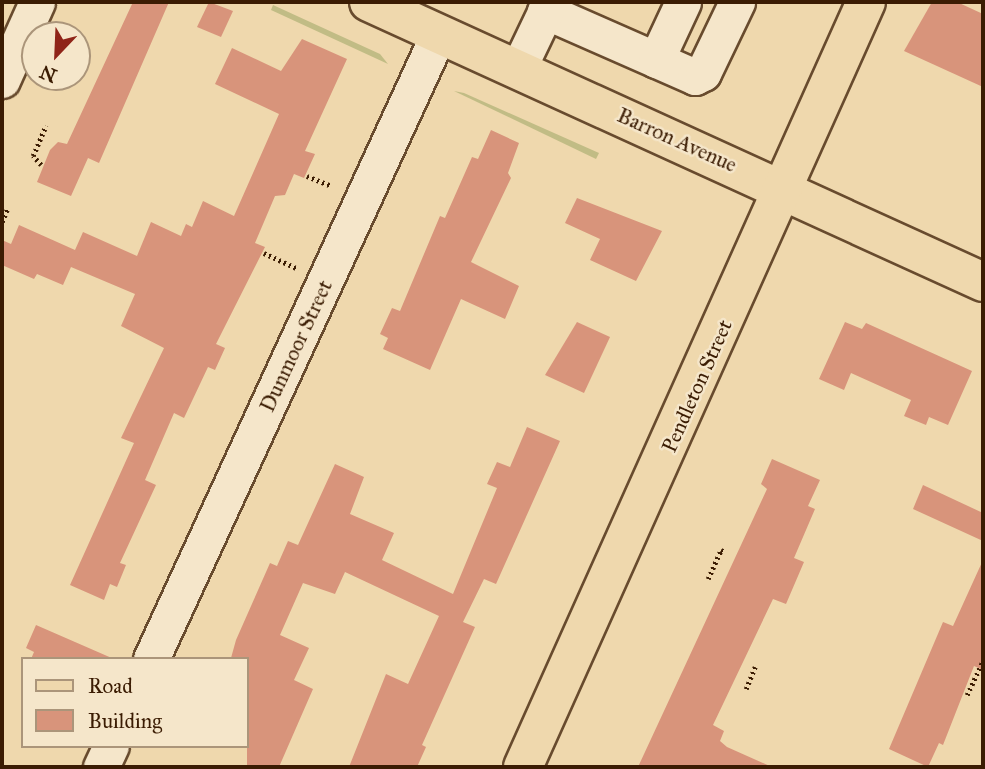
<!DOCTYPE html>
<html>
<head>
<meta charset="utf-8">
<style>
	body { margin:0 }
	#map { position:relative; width:985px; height:769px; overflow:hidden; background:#efd8ad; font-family:"IM FELL Great Primer",serif }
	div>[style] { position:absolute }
	.green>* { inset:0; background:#c1bc85 }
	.building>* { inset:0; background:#d8947b }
	.path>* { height:4.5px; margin-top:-2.25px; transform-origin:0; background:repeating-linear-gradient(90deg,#3b1c03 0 2px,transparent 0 5.5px) }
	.roads { filter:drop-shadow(2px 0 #684b2e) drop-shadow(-2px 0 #684b2e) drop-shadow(0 2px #684b2e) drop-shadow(0 -2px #684b2e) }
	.minor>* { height:35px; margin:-17.5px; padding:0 17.5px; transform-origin:17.5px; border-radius:17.5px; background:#f5e6ca }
	.major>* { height:38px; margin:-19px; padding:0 19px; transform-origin:19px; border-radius:19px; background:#efd8ad }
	span { translate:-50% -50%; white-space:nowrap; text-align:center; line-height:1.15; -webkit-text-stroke:5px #f5e6ca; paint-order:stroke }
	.street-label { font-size:21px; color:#3b1c03 }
	.frame { position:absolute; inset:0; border:4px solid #3b1c03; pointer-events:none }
	.legend { position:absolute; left:21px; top:657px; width:228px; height:91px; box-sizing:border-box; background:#f5e6ca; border:2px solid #ab957a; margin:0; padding:9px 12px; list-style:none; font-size:21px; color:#3b1c03 }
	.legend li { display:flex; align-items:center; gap:14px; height:35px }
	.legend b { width:35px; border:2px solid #ab957a }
	.north { position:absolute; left:21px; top:21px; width:70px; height:70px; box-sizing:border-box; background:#f5e6ca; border:2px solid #ab957a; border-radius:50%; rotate:203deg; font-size:19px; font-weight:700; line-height:28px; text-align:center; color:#3b1c03 }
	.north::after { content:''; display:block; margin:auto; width:24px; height:32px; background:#8f2418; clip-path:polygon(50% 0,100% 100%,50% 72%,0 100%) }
</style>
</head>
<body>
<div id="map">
	<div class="green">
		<div style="clip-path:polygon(273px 5px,380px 54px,388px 64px,271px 10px)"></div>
		<div style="clip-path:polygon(454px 91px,464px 93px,599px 153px,596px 159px)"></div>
	</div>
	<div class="building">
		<div style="clip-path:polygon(133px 2px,169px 2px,99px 163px,88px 158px,71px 196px,37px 182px,50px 150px,58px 142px,67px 144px)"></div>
		<div style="clip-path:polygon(209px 2px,233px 11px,221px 37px,197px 27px)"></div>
		<div style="clip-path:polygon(932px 2px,957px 2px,983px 14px,983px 87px,904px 51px)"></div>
		<div style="clip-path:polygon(302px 39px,347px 59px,305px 151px,315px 154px,304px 178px,294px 174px,285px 195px,275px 196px,255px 243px,265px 247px,216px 344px,225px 348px,215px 370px,208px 367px,184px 418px,174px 413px,145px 480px,156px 485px,120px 563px,126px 565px,117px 587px,110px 584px,104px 600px,70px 585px,134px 443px,121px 438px,164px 348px,121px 326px,135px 294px,71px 267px,63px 285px,37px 274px,34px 279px,2px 265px,2px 240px,11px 244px,19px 225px,75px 250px,83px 232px,137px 256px,151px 222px,181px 236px,186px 224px,192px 227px,203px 201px,234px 216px,279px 114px,215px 84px,232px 48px,281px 71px)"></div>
		<div style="clip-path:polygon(491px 130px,519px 143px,508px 173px,511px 178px,471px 262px,519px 286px,505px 319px,461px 299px,430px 370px,383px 349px,388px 338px,380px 334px,392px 308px,400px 311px,440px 216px,445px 218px,472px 157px,478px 159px)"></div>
		<div style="clip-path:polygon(577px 198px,662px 231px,636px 281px,590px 260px,600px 239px,565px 223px)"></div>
		<div style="clip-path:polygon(577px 322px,610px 337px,584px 393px,545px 375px)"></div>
		<div style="clip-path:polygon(845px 322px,862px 329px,866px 323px,972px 371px,948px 425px,929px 417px,926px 425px,904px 416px,911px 400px,851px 373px,844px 390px,819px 379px)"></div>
		<div style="clip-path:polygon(527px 427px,560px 441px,496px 584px,484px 579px,463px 622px,475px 627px,422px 745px,426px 747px,417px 767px,349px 767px,386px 674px,408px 684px,439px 616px,345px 572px,335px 594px,303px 583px,280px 635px,309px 648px,294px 680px,313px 689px,279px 767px,247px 767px,247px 659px,231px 658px,236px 640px,270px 563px,277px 566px,288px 541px,298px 545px,335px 464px,364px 477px,350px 514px,394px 533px,382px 560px,453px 594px,497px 488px,487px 484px,497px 462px,510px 467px)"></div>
		<div style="clip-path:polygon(772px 459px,820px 480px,808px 506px,815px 509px,794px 558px,804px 562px,786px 604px,773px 599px,713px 725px,724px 731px,720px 741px,727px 747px,772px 767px,638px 767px,767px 489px,761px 484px)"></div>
		<div style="clip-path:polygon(923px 485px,983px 513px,983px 541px,913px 509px)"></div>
		<div style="clip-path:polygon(983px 560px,983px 670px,974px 666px,943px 745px,939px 743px,928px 767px,889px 749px,943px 622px,953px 626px)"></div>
		<div style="clip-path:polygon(36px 625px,114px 659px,31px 659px,34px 652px,26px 648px)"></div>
	</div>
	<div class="path">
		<div style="left:41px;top:165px;width:12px;rotate:-132deg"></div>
		<div style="left:33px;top:156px;width:33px;rotate:-67deg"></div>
		<div style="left:307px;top:176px;width:27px;rotate:22deg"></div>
		<div style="left:2px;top:222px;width:16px;rotate:-68deg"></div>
		<div style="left:264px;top:253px;width:38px;rotate:25deg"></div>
		<div style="left:708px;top:579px;width:32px;rotate:-66deg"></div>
		<div style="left:721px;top:550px;width:4px;rotate:27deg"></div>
		<div style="left:746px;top:689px;width:24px;rotate:-68deg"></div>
		<div style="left:967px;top:695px;width:38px;rotate:-65deg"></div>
	</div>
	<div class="roads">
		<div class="minor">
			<div style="left:545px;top:11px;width:164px;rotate:23.7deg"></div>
			<div style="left:695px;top:77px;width:9px;rotate:-27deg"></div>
			<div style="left:703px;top:73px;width:79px;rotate:-64.4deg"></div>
			<div style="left:656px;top:60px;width:64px;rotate:-65deg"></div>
			<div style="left:518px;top:69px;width:74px;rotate:-64.5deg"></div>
			<div style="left:2px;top:80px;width:85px;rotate:-65.8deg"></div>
			<div style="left:151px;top:659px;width:689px;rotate:-65.29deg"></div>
			<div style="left:101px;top:767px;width:23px;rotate:-65deg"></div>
		</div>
		<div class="major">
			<div style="left:369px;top:2px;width:675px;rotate:24.51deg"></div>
			<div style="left:523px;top:767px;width:838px;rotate:-65.85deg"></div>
		</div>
	</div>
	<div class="street-label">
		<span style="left:677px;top:140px;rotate:24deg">Barron Avenue</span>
		<span style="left:296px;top:346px;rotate:-65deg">Dunmoor Street</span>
		<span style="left:697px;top:386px;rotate:-66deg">Pendleton Street</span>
	</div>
	<div class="frame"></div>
	<ul class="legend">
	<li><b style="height:9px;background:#efd8ad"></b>Road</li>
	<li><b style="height:19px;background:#d8947b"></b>Building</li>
	</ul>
	<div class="north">N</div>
</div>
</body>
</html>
